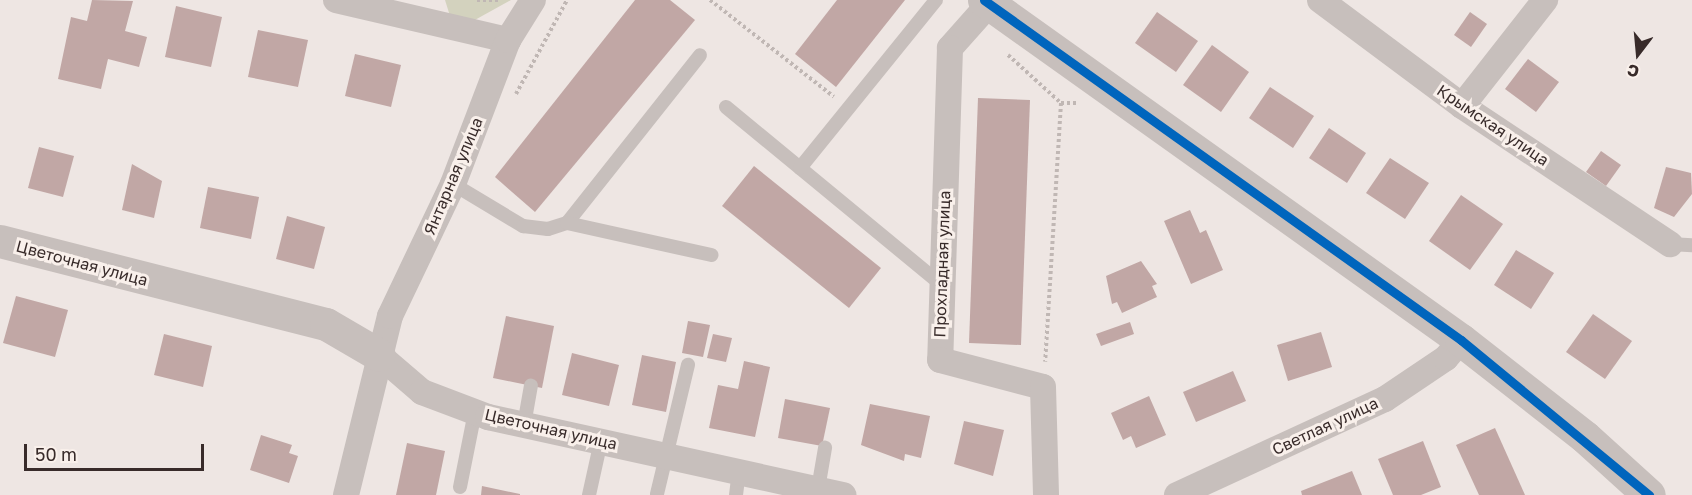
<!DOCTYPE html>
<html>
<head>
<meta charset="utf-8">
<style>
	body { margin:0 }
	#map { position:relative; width:1692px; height:495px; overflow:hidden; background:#eee6e3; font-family:"Golos Text",sans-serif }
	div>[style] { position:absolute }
	.green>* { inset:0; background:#d3d2be }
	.building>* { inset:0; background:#c1a7a5 }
	.path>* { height:4px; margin-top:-2px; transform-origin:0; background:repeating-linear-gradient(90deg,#c0b7b4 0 3px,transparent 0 6px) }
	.service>* { height:14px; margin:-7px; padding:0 7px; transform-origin:7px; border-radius:7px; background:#c7bfbc }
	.minor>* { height:26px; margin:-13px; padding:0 13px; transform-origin:13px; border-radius:13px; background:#c7bfbc }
	.tertiary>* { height:33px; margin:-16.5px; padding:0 16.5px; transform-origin:16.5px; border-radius:16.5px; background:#c7bfbc }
	.bus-1>* { height:9px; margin:-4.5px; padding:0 4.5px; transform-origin:4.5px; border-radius:4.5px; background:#0065bd }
	span { translate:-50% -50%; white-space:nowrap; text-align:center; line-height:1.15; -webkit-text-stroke:6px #f9f0eb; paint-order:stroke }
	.street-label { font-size:16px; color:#382b2a }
	.north { position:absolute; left:1608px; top:24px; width:60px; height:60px; -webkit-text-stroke:4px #f9f0eb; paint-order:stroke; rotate:196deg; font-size:16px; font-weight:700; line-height:24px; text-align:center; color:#382b2a }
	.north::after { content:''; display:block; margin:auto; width:21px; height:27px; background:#382b2a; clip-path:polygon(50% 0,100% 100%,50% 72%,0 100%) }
	.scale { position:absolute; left:24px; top:444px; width:180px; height:27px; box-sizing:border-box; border:3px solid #382b2a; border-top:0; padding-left:8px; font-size:18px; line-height:21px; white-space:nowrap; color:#382b2a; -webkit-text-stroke:4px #f9f0eb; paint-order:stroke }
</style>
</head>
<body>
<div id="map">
	<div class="green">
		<div style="clip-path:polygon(445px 0,511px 0,473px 21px,450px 16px)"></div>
	</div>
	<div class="building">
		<div style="clip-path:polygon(92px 0,133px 1px,125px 31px,147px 37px,139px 67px,108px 59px,101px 89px,58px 79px,71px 17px,87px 21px)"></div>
		<div style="clip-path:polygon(635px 0,670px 0,695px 20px,535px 212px,495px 177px)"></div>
		<div style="clip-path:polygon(837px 0,905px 0,836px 87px,795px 54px)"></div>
		<div style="clip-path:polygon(176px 6px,222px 17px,211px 67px,165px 57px)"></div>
		<div style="clip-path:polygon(1157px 12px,1198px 41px,1176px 72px,1135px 43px)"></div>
		<div style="clip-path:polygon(1470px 12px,1487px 24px,1471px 47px,1454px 35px)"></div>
		<div style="clip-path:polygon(258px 30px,308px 40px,298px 87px,248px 77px)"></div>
		<div style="clip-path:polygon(1212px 45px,1249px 72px,1221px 112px,1183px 85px)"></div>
		<div style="clip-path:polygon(355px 54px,401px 65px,391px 107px,345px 96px)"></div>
		<div style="clip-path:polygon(1528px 59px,1559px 82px,1536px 112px,1505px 89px)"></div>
		<div style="clip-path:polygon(1270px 87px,1314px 116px,1293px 148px,1249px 118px)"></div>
		<div style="clip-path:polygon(978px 98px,1030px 100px,1021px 345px,969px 343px)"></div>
		<div style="clip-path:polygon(1329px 128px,1366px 153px,1347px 183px,1309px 158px)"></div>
		<div style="clip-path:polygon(39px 147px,74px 156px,63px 197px,28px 188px)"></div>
		<div style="clip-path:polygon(1601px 151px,1621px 165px,1606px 186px,1586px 172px)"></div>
		<div style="clip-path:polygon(1390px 158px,1429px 183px,1405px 219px,1366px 193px)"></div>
		<div style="clip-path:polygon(132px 164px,162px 181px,154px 218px,122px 210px)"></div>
		<div style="clip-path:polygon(754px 166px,881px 268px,849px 308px,722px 206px)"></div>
		<div style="clip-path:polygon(1666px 167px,1691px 173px,1692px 194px,1674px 217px,1654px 208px)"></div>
		<div style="clip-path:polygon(208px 187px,259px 197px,251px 239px,200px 228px)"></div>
		<div style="clip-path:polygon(1461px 195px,1503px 224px,1470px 270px,1429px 241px)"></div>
		<div style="clip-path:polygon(1190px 210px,1200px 233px,1206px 230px,1223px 270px,1191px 284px,1164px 221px)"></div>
		<div style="clip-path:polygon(287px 216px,325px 227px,314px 269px,276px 259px)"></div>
		<div style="clip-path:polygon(1516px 250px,1554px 273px,1531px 309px,1494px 285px)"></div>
		<div style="clip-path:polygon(1141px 261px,1157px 284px,1152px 286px,1157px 297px,1122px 313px,1117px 302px,1112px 304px,1106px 276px)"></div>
		<div style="clip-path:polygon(16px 296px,68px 310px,55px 357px,3px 343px)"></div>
		<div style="clip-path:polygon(1593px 314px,1632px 341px,1605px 379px,1566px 352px)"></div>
		<div style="clip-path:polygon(506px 316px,554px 326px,542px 388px,493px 378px)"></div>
		<div style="clip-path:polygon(688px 321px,710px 325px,703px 357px,682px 353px)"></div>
		<div style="clip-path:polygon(1130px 322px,1134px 334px,1101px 346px,1096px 334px)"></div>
		<div style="clip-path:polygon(1321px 332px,1332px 367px,1288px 381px,1277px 345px)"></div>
		<div style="clip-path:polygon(164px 334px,212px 346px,203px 387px,154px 375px)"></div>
		<div style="clip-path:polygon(713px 334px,732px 338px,726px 362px,707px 358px)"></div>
		<div style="clip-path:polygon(572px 353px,619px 365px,609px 406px,562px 395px)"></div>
		<div style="clip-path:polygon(642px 355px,676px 362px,666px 412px,632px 405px)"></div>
		<div style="clip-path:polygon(744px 361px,770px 367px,755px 437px,709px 428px,718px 385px,738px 389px)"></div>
		<div style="clip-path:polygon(1233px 371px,1246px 401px,1196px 422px,1183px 392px)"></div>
		<div style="clip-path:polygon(1149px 396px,1166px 435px,1136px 448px,1131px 436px,1123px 440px,1111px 413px)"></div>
		<div style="clip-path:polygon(785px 399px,830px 408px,822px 446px,778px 438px)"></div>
		<div style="clip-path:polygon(870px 404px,930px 416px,921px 458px,905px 454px,904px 461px,861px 445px)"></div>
		<div style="clip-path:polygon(964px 421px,1004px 430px,993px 476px,954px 464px)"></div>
		<div style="clip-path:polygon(1495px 428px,1525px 495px,1479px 495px,1456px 445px)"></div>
		<div style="clip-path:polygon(261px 435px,292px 445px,289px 453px,298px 456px,289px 483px,250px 470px)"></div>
		<div style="clip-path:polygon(1423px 441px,1441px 487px,1421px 495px,1393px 495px,1378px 459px)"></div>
		<div style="clip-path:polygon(407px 443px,445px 451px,436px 495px,396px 495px)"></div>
		<div style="clip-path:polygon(1352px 471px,1362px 495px,1302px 495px,1301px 491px)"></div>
		<div style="clip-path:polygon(482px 486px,520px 494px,520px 495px,481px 495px)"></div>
	</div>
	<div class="path">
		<div style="left:477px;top:0;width:21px"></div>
		<div style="left:710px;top:0;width:157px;rotate:38deg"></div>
		<div style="left:1008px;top:55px;width:72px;rotate:42.2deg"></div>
		<div style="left:1061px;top:103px;width:259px;rotate:93.5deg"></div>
		<div style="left:516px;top:94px;width:107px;rotate:-61.5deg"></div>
		<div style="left:1061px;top:103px;width:17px"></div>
	</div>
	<div class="service">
		<div style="left:726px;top:107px;width:278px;rotate:39.5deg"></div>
		<div style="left:800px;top:168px;width:216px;rotate:-51deg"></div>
		<div style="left:453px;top:184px;width:82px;rotate:31deg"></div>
		<div style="left:523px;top:226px;width:25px;rotate:7deg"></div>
		<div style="left:548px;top:229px;width:20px;rotate:-18deg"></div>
		<div style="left:567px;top:223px;width:214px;rotate:-51.6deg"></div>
		<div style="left:567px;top:223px;width:148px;rotate:12.5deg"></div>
		<div style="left:1670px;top:244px;width:22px;rotate:3deg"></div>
		<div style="left:524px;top:425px;width:40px;rotate:-80deg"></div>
		<div style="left:460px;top:487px;width:76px;rotate:-78.7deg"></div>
		<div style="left:818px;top:489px;width:42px;rotate:-80.3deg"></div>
		<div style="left:657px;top:494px;width:133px;rotate:-76.5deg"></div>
		<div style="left:589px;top:495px;width:55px;rotate:-77.5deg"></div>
		<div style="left:736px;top:495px;width:23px;rotate:-83deg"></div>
	</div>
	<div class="minor">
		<div style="left:336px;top:0;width:177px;rotate:13.1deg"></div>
		<div style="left:1320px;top:0;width:177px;rotate:36.7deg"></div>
		<div style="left:1462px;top:106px;width:250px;rotate:33.6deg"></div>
		<div style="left:989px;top:4px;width:59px;rotate:131.6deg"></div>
		<div style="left:950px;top:48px;width:312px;rotate:91.8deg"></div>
		<div style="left:940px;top:360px;width:106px;rotate:14.7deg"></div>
		<div style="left:1043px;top:387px;width:108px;rotate:88.4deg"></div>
		<div style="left:1462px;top:106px;width:135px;rotate:-51.9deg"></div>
		<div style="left:379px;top:355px;width:57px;rotate:40.7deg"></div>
		<div style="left:422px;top:392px;width:71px;rotate:20.7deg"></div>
		<div style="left:488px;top:417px;width:364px;rotate:12.4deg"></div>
		<div style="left:346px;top:495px;width:184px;rotate:-76.2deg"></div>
		<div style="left:390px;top:316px;width:146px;rotate:-64.5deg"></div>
		<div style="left:453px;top:184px;width:154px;rotate:-69.1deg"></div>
		<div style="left:508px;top:40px;width:47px;rotate:-58deg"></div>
		<div style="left:1177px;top:495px;width:229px;rotate:-24.8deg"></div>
		<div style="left:1385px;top:399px;width:73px;rotate:-33.9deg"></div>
		<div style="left:1446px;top:358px;width:23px;rotate:-50deg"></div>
	</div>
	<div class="tertiary">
		<div style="left:984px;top:0;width:586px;rotate:35.48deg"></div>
		<div style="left:1461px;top:340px;width:157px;rotate:38deg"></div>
		<div style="left:1585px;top:437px;width:86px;rotate:42.2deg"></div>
		<div style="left:0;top:241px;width:336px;rotate:14.3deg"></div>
		<div style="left:326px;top:324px;width:61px;rotate:30.3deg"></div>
	</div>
	<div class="bus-1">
		<div style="left:984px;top:0;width:586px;rotate:35.48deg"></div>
		<div style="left:1461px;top:340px;width:244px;rotate:39.5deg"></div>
	</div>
	<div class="street-label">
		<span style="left:1493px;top:125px;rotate:34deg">Крымская улица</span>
		<span style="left:453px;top:176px;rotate:-67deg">Янтарная улица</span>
		<span style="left:82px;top:263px;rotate:15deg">Цветочная улица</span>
		<span style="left:942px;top:264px;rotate:-88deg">Прохладная улица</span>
		<span style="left:1325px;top:426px;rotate:-25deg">Светлая улица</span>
		<span style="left:551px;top:429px;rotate:13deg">Цветочная улица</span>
	</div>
	<div class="north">С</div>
	<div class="scale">50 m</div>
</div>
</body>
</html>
